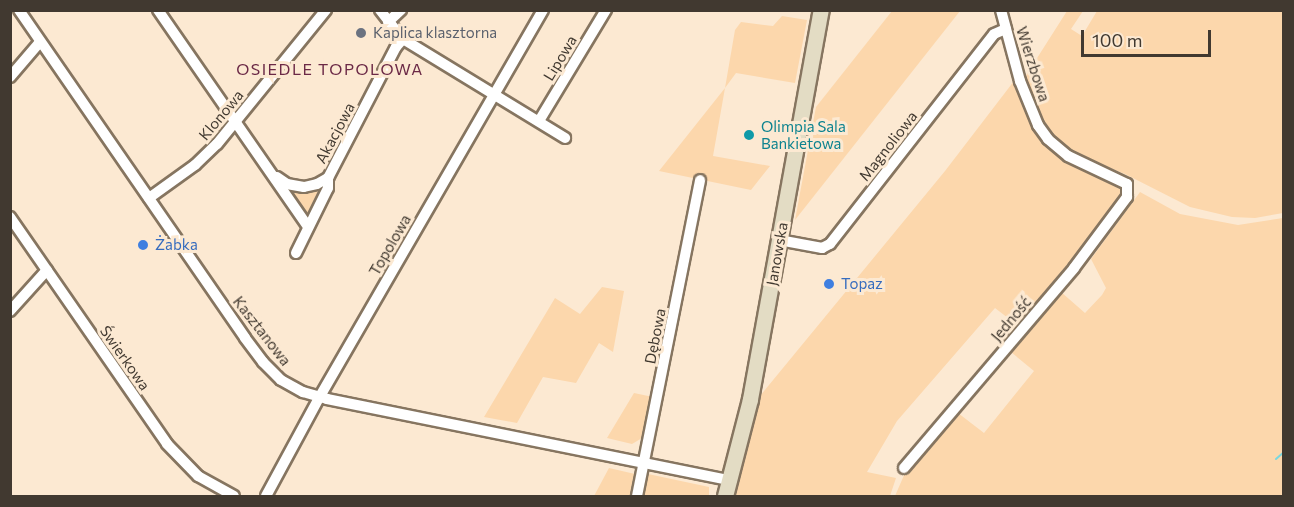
<!DOCTYPE html>
<html>
<head>
<meta charset="utf-8">
<style>
	body { margin:0 }
	#map { position:relative; width:1294px; height:507px; overflow:hidden; background:#fce9d2; font-family:Commissioner,sans-serif }
	div>[style] { position:absolute }
	.green>* { inset:0; background:#fcd7ac }
	.stream>* { height:2px; margin:-1px; padding:0 1px; transform-origin:1px; border-radius:1px; background:#79d7df }
	.roads { filter:drop-shadow(2px 0 #867560) drop-shadow(-2px 0 #867560) drop-shadow(0 2px #867560) drop-shadow(0 -2px #867560) }
	.street>* { height:10px; margin:-5px; padding:0 5px; transform-origin:5px; border-radius:5px; background:#fff }
	.secondary>* { height:15px; margin:-7.5px; padding:0 7.5px; transform-origin:7.5px; border-radius:7.5px; background:#e3dcc4 }
	.dots>* { width:16px; height:16px; translate:-50% -50%; box-sizing:border-box; border:3px solid #fce9d2; border-radius:50% }
	span { translate:-50% -50%; white-space:nowrap; text-align:center; line-height:1.15; -webkit-text-stroke:6px #fce9d2; paint-order:stroke }
	.worship-label { font-size:15px; color:#5b616d }
	.left { translate:0 -50%; text-align:left }
	.street-label { font-size:15px; color:#413930 }
	.culture-label { font-size:15px; color:#0d838f }
	.shop-label { font-size:15px; color:#366cbe }
	.neighbourhood-label { font-size:16px; color:#6b2946; letter-spacing:1.5px }
	.frame { position:absolute; inset:0; border:12px solid #413930; pointer-events:none }
	.scale { position:absolute; left:1081px; top:30px; width:130px; height:27px; box-sizing:border-box; border:3px solid #413930; border-top:0; padding-left:8px; font-size:18px; line-height:21px; white-space:nowrap; color:#413930; -webkit-text-stroke:4px #fce9d2; paint-order:stroke }
</style>
</head>
<body>
<div id="map">
	<div class="green">
		<div style="clip-path:polygon(892px 11px,960px 11px,795px 220px,816px 107px)"></div>
		<div style="clip-path:polygon(1067px 11px,1083px 11px,1071px 29px,1082px 36px,1097px 11px,1283px 11px,1283px 213px,1255px 218px,1232px 217px,1190px 207px,1125px 174px,1063px 149px,1044px 129px,1026px 85px,1025px 77px)"></div>
		<div style="clip-path:polygon(782px 16px,807px 20px,795px 83px,736px 73px,725px 88px,713px 156px,770px 166px,751px 190px,659px 171px,725px 88px,735px 30px,741px 22px,773px 26px)"></div>
		<div style="clip-path:polygon(1014px 81px,1032px 120px,1050px 148px,1071px 164px,1116px 180px,1121px 188px,1118px 206px,1017px 325px,995px 308px,897px 421px,867px 472px,896px 478px,890px 496px,731px 496px,760px 396px,945px 171px)"></div>
		<div style="clip-path:polygon(324px 186px,308px 220px,288px 189px)"></div>
		<div style="clip-path:polygon(1140px 192px,1180px 214px,1238px 225px,1283px 218px,1283px 496px,895px 496px,905px 473px,958px 413px,984px 433px,1034px 371px,1011px 352px,1061px 292px,1085px 313px,1102px 295px,1106px 288px,1091px 259px)"></div>
		<div style="clip-path:polygon(602px 287px,624px 291px,613px 352px,599px 343px,576px 383px,543px 377px,517px 423px,484px 417px,555px 298px,580px 314px)"></div>
		<div style="clip-path:polygon(634px 393px,653px 397px,642px 438px,632px 444px,607px 438px)"></div>
		<div style="clip-path:polygon(609px 468px,635px 474px,631px 496px,594px 496px)"></div>
		<div style="clip-path:polygon(648px 474px,709px 487px,709px 496px,644px 496px)"></div>
	</div>
	<div class="stream">
		<div style="left:1276px;top:459px;width:11px;rotate:-41deg"></div>
	</div>
	<div class="roads">
		<div class="street">
			<div style="left:19px;top:10px;width:398px;rotate:55.4deg"></div>
			<div style="left:245px;top:338px;width:30px;rotate:53deg"></div>
			<div style="left:263px;top:362px;width:25px;rotate:45deg"></div>
			<div style="left:281px;top:380px;width:25px;rotate:29deg"></div>
			<div style="left:303px;top:392px;width:25px;rotate:16deg"></div>
			<div style="left:327px;top:399px;width:410px;rotate:11.4deg"></div>
			<div style="left:158px;top:10px;width:264px;rotate:55.3deg"></div>
			<div style="left:380px;top:10px;width:37px;rotate:52deg"></div>
			<div style="left:403px;top:39px;width:190px;rotate:31.4deg"></div>
			<div style="left:388px;top:22px;width:18px;rotate:-43deg"></div>
			<div style="left:10px;top:77px;width:46px;rotate:-49.4deg"></div>
			<div style="left:539px;top:121px;width:130px;rotate:-58.9deg"></div>
			<div style="left:277px;top:177px;width:12px;rotate:35deg"></div>
			<div style="left:287px;top:184px;width:17px;rotate:10deg"></div>
			<div style="left:304px;top:187px;width:13px;rotate:-13deg"></div>
			<div style="left:317px;top:184px;width:13px;rotate:-29deg"></div>
			<div style="left:149px;top:198px;width:57px;rotate:-35.7deg"></div>
			<div style="left:195px;top:165px;width:30px;rotate:-44deg"></div>
			<div style="left:217px;top:144px;width:173px;rotate:-50.9deg"></div>
			<div style="left:10px;top:217px;width:276px;rotate:55.3deg"></div>
			<div style="left:167px;top:444px;width:45px;rotate:45.9deg"></div>
			<div style="left:198px;top:476px;width:41px;rotate:29.1deg"></div>
			<div style="left:779px;top:240px;width:44px;rotate:10.5deg"></div>
			<div style="left:822px;top:248px;width:9px;rotate:-27deg"></div>
			<div style="left:830px;top:244px;width:266px;rotate:-52deg"></div>
			<div style="left:994px;top:34px;width:13px;rotate:-23deg"></div>
			<div style="left:296px;top:253px;width:72px;rotate:-63.8deg"></div>
			<div style="left:328px;top:188px;width:10px;rotate:-90deg"></div>
			<div style="left:328px;top:178px;width:148px;rotate:-62.6deg"></div>
			<div style="left:396px;top:47px;width:11px;rotate:-49deg"></div>
			<div style="left:10px;top:311px;width:55px;rotate:-47.9deg"></div>
			<div style="left:904px;top:468px;width:262px;rotate:-49.6deg"></div>
			<div style="left:1074px;top:268px;width:89px;rotate:-53.3deg"></div>
			<div style="left:1127px;top:197px;width:13px;rotate:-90deg"></div>
			<div style="left:1127px;top:184px;width:65px;rotate:-154.6deg"></div>
			<div style="left:1068px;top:156px;width:26px;rotate:-140deg"></div>
			<div style="left:1048px;top:139px;width:17px;rotate:-126deg"></div>
			<div style="left:1038px;top:125px;width:48px;rotate:-112.2deg"></div>
			<div style="left:1020px;top:81px;width:73px;rotate:-105deg"></div>
			<div style="left:266px;top:496px;width:111px;rotate:-61.6deg"></div>
			<div style="left:319px;top:398px;width:448px;rotate:-60deg"></div>
			<div style="left:637px;top:496px;width:322px;rotate:-78.7deg"></div>
		</div>
		<div class="secondary">
			<div style="left:725px;top:496px;width:100px;rotate:-75.5deg"></div>
			<div style="left:750px;top:399px;width:395px;rotate:-79.7deg"></div>
		</div>
	</div>
	<div class="dots">
		<div style="left:361px;top:33px;background:#6b7280"></div>
		<div style="left:749px;top:135px;background:#0f9aa8"></div>
		<div style="left:143px;top:245px;background:#3f7fe0"></div>
		<div style="left:829px;top:284px;background:#3f7fe0"></div>
	</div>
	<div class="worship-label">
		<span class="left" style="left:373px;top:33px">Kaplica klasztorna</span>
	</div>
	<div class="street-label">
		<span style="left:560px;top:58px;rotate:-59deg">Lipowa</span>
		<span style="left:1033px;top:64px;rotate:72deg">Wierzbowa</span>
		<span style="left:221px;top:115px;rotate:-50deg">Klonowa</span>
		<span style="left:335px;top:133px;rotate:-62deg">Akacjowa</span>
		<span style="left:888px;top:146px;rotate:-52deg">Magnoliowa</span>
		<span style="left:390px;top:245px;rotate:-60deg">Topolowa</span>
		<span style="left:777px;top:254px;rotate:-80deg">Janowska</span>
		<span style="left:1011px;top:319px;rotate:-50deg">Jedność</span>
		<span style="left:262px;top:331px;rotate:52deg">Kasztanowa</span>
		<span style="left:655px;top:336px;rotate:-79deg">Dębowa</span>
		<span style="left:125px;top:358px;rotate:55deg">Świerkowa</span>
	</div>
	<div class="culture-label">
		<span class="left" style="left:761px;top:135px">Olimpia Sala<br>Bankietowa</span>
	</div>
	<div class="shop-label">
		<span class="left" style="left:155px;top:245px">Żabka</span>
		<span class="left" style="left:841px;top:284px">Topaz</span>
	</div>
	<div class="neighbourhood-label">
		<span style="left:330px;top:69px">OSIEDLE TOPOLOWA</span>
	</div>
	<div class="frame"></div>
	<div class="scale">100 m</div>
</div>
</body>
</html>
